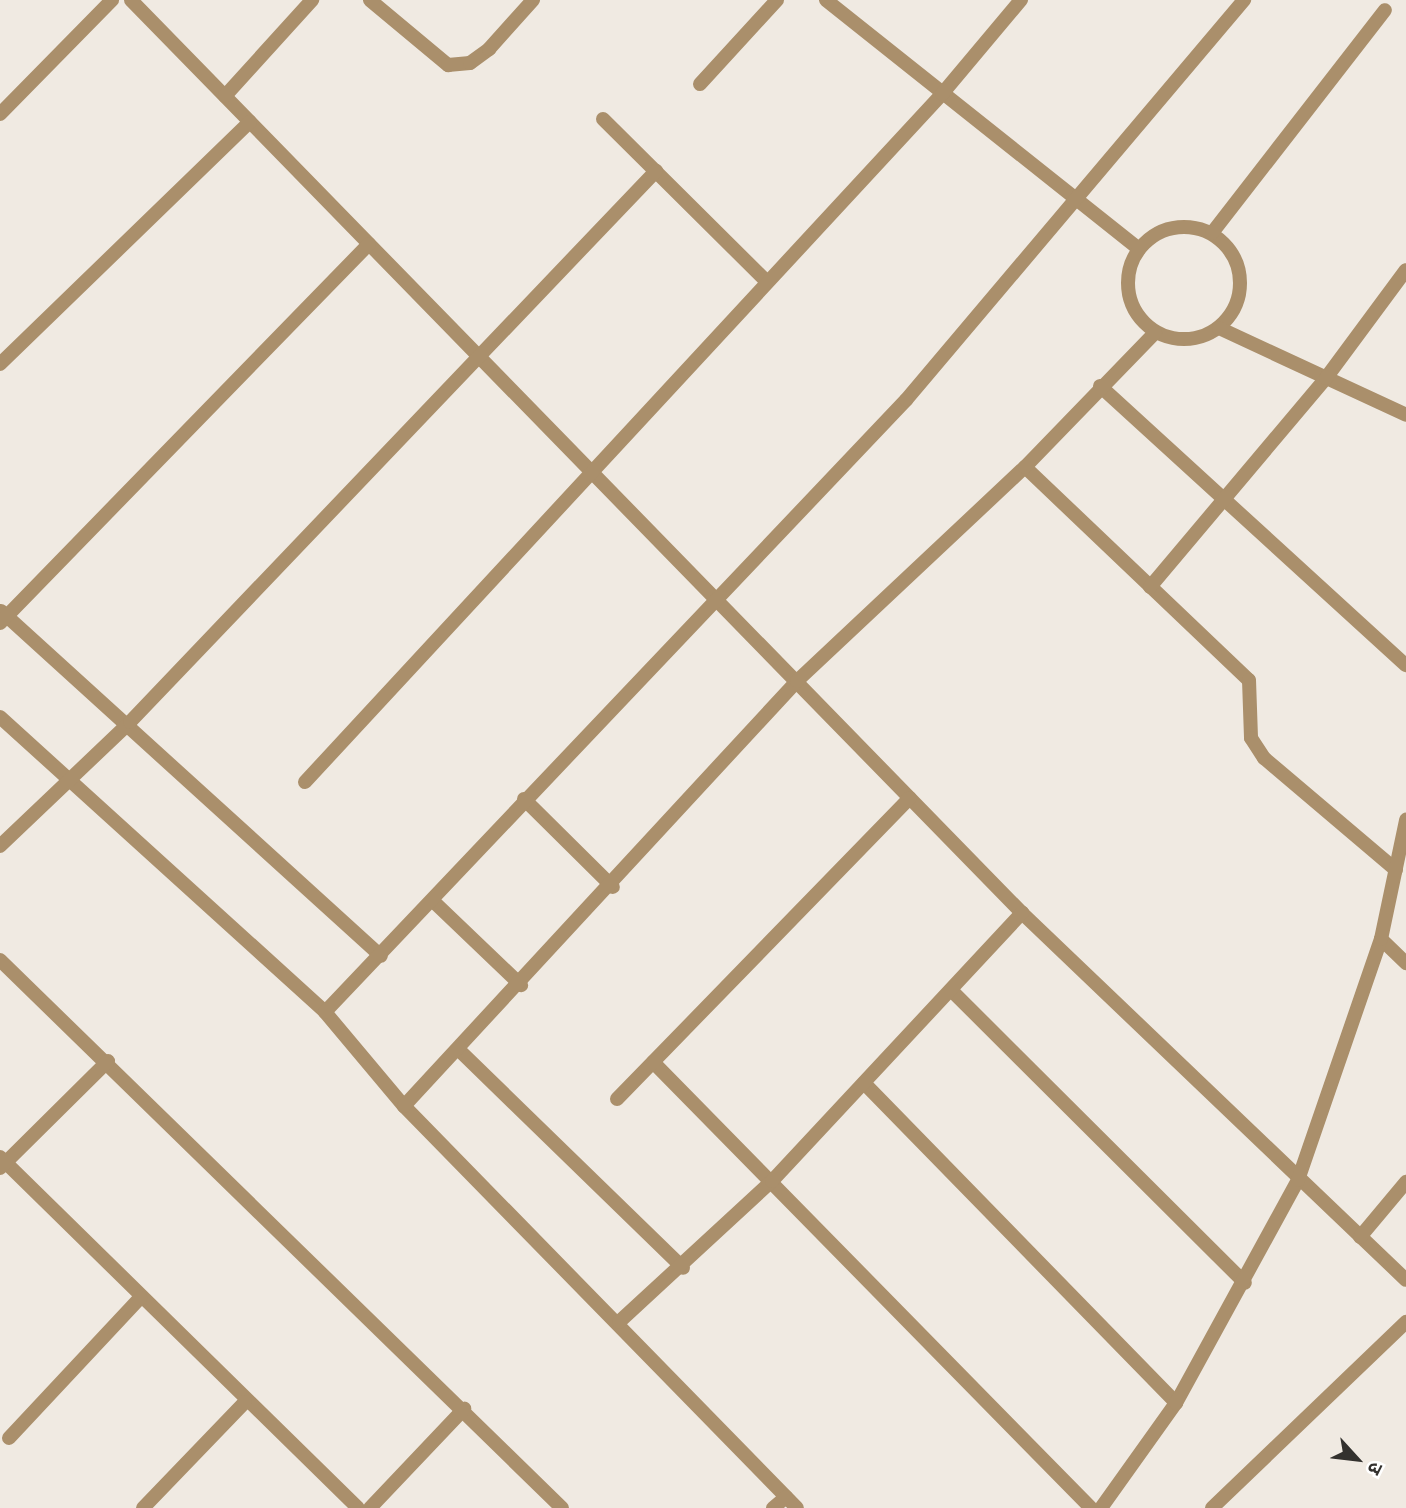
<!DOCTYPE html>
<html>
<head>
<meta charset="utf-8">
<style>
	body { margin:0 }
	#map { position:relative; width:1406px; height:1508px; overflow:hidden; background:#f0eae2; font-family:"Open Sans","Noto Sans Devanagari",sans-serif }
	div>[style] { position:absolute }
	.street>* { height:14px; margin:-7px; padding:0 7px; transform-origin:7px; border-radius:7px; background:#aa8f6b }
	.street>.ring { margin:-7px; padding:0; box-sizing:content-box; background:none; border:14px solid #aa8f6b; border-radius:50% }
	span { translate:-50% -50%; white-space:nowrap; text-align:center; line-height:1.15; -webkit-text-stroke:5px #fff; paint-order:stroke }
	.north { position:absolute; left:1322px; top:1424px; width:70px; height:70px; -webkit-text-stroke:5px #fff; paint-order:stroke; rotate:117deg; font-size:19px; font-weight:700; line-height:28px; text-align:center; color:#33312e }
	.north::after { content:''; display:block; margin:auto; width:24px; height:32px; background:#33312e; clip-path:polygon(50% 0,100% 100%,50% 72%,0 100%) }
</style>
</head>
<body>
<div id="map">
	<div class="street">
		<div style="left:131px;top:0;width:1276px;rotate:45.7deg"></div>
		<div style="left:1022px;top:913px;width:531px;rotate:43.7deg"></div>
		<div style="left:370px;top:0;width:102px;rotate:39.8deg"></div>
		<div style="left:448px;top:65px;width:22px;rotate:-5deg"></div>
		<div style="left:470px;top:63px;width:24px;rotate:-36deg"></div>
		<div style="left:489px;top:49px;width:66px;rotate:-48.1deg"></div>
		<div style="left:826px;top:0;width:400px;rotate:38.5deg"></div>
		<div style="left:700px;top:84px;width:114px;rotate:-47.5deg"></div>
		<div style="left:225px;top:96px;width:130px;rotate:-47.8deg"></div>
		<div style="left:0;top:114px;width:160px;rotate:-45.5deg"></div>
		<div style="left:603px;top:119px;width:231px;rotate:44.8deg"></div>
		<div class="ring" style="left:1128px;top:227px;width:98px;height:98px"></div>
		<div style="left:1212px;top:233px;width:282px;rotate:-52.2deg"></div>
		<div style="left:1219px;top:328px;width:206px;rotate:24.9deg"></div>
		<div style="left:0;top:364px;width:348px;rotate:-44.1deg"></div>
		<div style="left:1100px;top:386px;width:414px;rotate:42.4deg"></div>
		<div style="left:1025px;top:467px;width:309px;rotate:43.6deg"></div>
		<div style="left:1249px;top:680px;width:58px;rotate:88deg"></div>
		<div style="left:1251px;top:738px;width:24px;rotate:57deg"></div>
		<div style="left:1264px;top:758px;width:173px;rotate:40.3deg"></div>
		<div style="left:1150px;top:587px;width:273px;rotate:-49.9deg"></div>
		<div style="left:1326px;top:378px;width:134px;rotate:-53.5deg"></div>
		<div style="left:1px;top:611px;width:513px;rotate:42.24deg"></div>
		<div style="left:0;top:623px;width:529px;rotate:-45.77deg"></div>
		<div style="left:0;top:717px;width:439px;rotate:42.2deg"></div>
		<div style="left:325px;top:1012px;width:123px;rotate:50deg"></div>
		<div style="left:404px;top:1106px;width:562px;rotate:45.65deg"></div>
		<div style="left:305px;top:782px;width:938px;rotate:-47.2deg"></div>
		<div style="left:942px;top:94px;width:123px;rotate:-50deg"></div>
		<div style="left:524px;top:799px;width:125px;rotate:44.7deg"></div>
		<div style="left:0;top:846px;width:180px;rotate:-43.6deg"></div>
		<div style="left:130px;top:722px;width:762px;rotate:-46.33deg"></div>
		<div style="left:433px;top:901px;width:122px;rotate:43.7deg"></div>
		<div style="left:1381px;top:939px;width:35px;rotate:44deg"></div>
		<div style="left:0;top:960px;width:785px;rotate:44.28deg"></div>
		<div style="left:953px;top:992px;width:412px;rotate:44.9deg"></div>
		<div style="left:325px;top:1012px;width:844px;rotate:-46.49deg"></div>
		<div style="left:906px;top:400px;width:524px;rotate:-49.8deg"></div>
		<div style="left:460px;top:1051px;width:311px;rotate:44.2deg"></div>
		<div style="left:653px;top:1062px;width:625px;rotate:45.52deg"></div>
		<div style="left:864px;top:1083px;width:447px;rotate:45.7deg"></div>
		<div style="left:617px;top:1099px;width:420px;rotate:-45.8deg"></div>
		<div style="left:404px;top:1106px;width:579px;rotate:-47.24deg"></div>
		<div style="left:797px;top:681px;width:313px;rotate:-43.2deg"></div>
		<div style="left:1025px;top:467px;width:187px;rotate:-45.9deg"></div>
		<div style="left:0;top:1157px;width:501px;rotate:44.43deg"></div>
		<div style="left:0;top:1168px;width:152px;rotate:-44.7deg"></div>
		<div style="left:1360px;top:1237px;width:72px;rotate:-50.1deg"></div>
		<div style="left:619px;top:1322px;width:208px;rotate:-42.7deg"></div>
		<div style="left:772px;top:1181px;width:367px;rotate:-47deg"></div>
		<div style="left:9px;top:1438px;width:192px;rotate:-46.9deg"></div>
		<div style="left:143px;top:1508px;width:147px;rotate:-46.1deg"></div>
		<div style="left:370px;top:1508px;width:137px;rotate:-46.5deg"></div>
		<div style="left:773px;top:1508px;width:17px;rotate:-40deg"></div>
		<div style="left:1101px;top:1508px;width:129px;rotate:-54.5deg"></div>
		<div style="left:1176px;top:1403px;width:254px;rotate:-61.3deg"></div>
		<div style="left:1298px;top:1180px;width:255px;rotate:-71deg"></div>
		<div style="left:1381px;top:939px;width:122px;rotate:-78.1deg"></div>
		<div style="left:1212px;top:1508px;width:269px;rotate:-43.8deg"></div>
	</div>
	<div class="north">उ</div>
</div>
</body>
</html>
